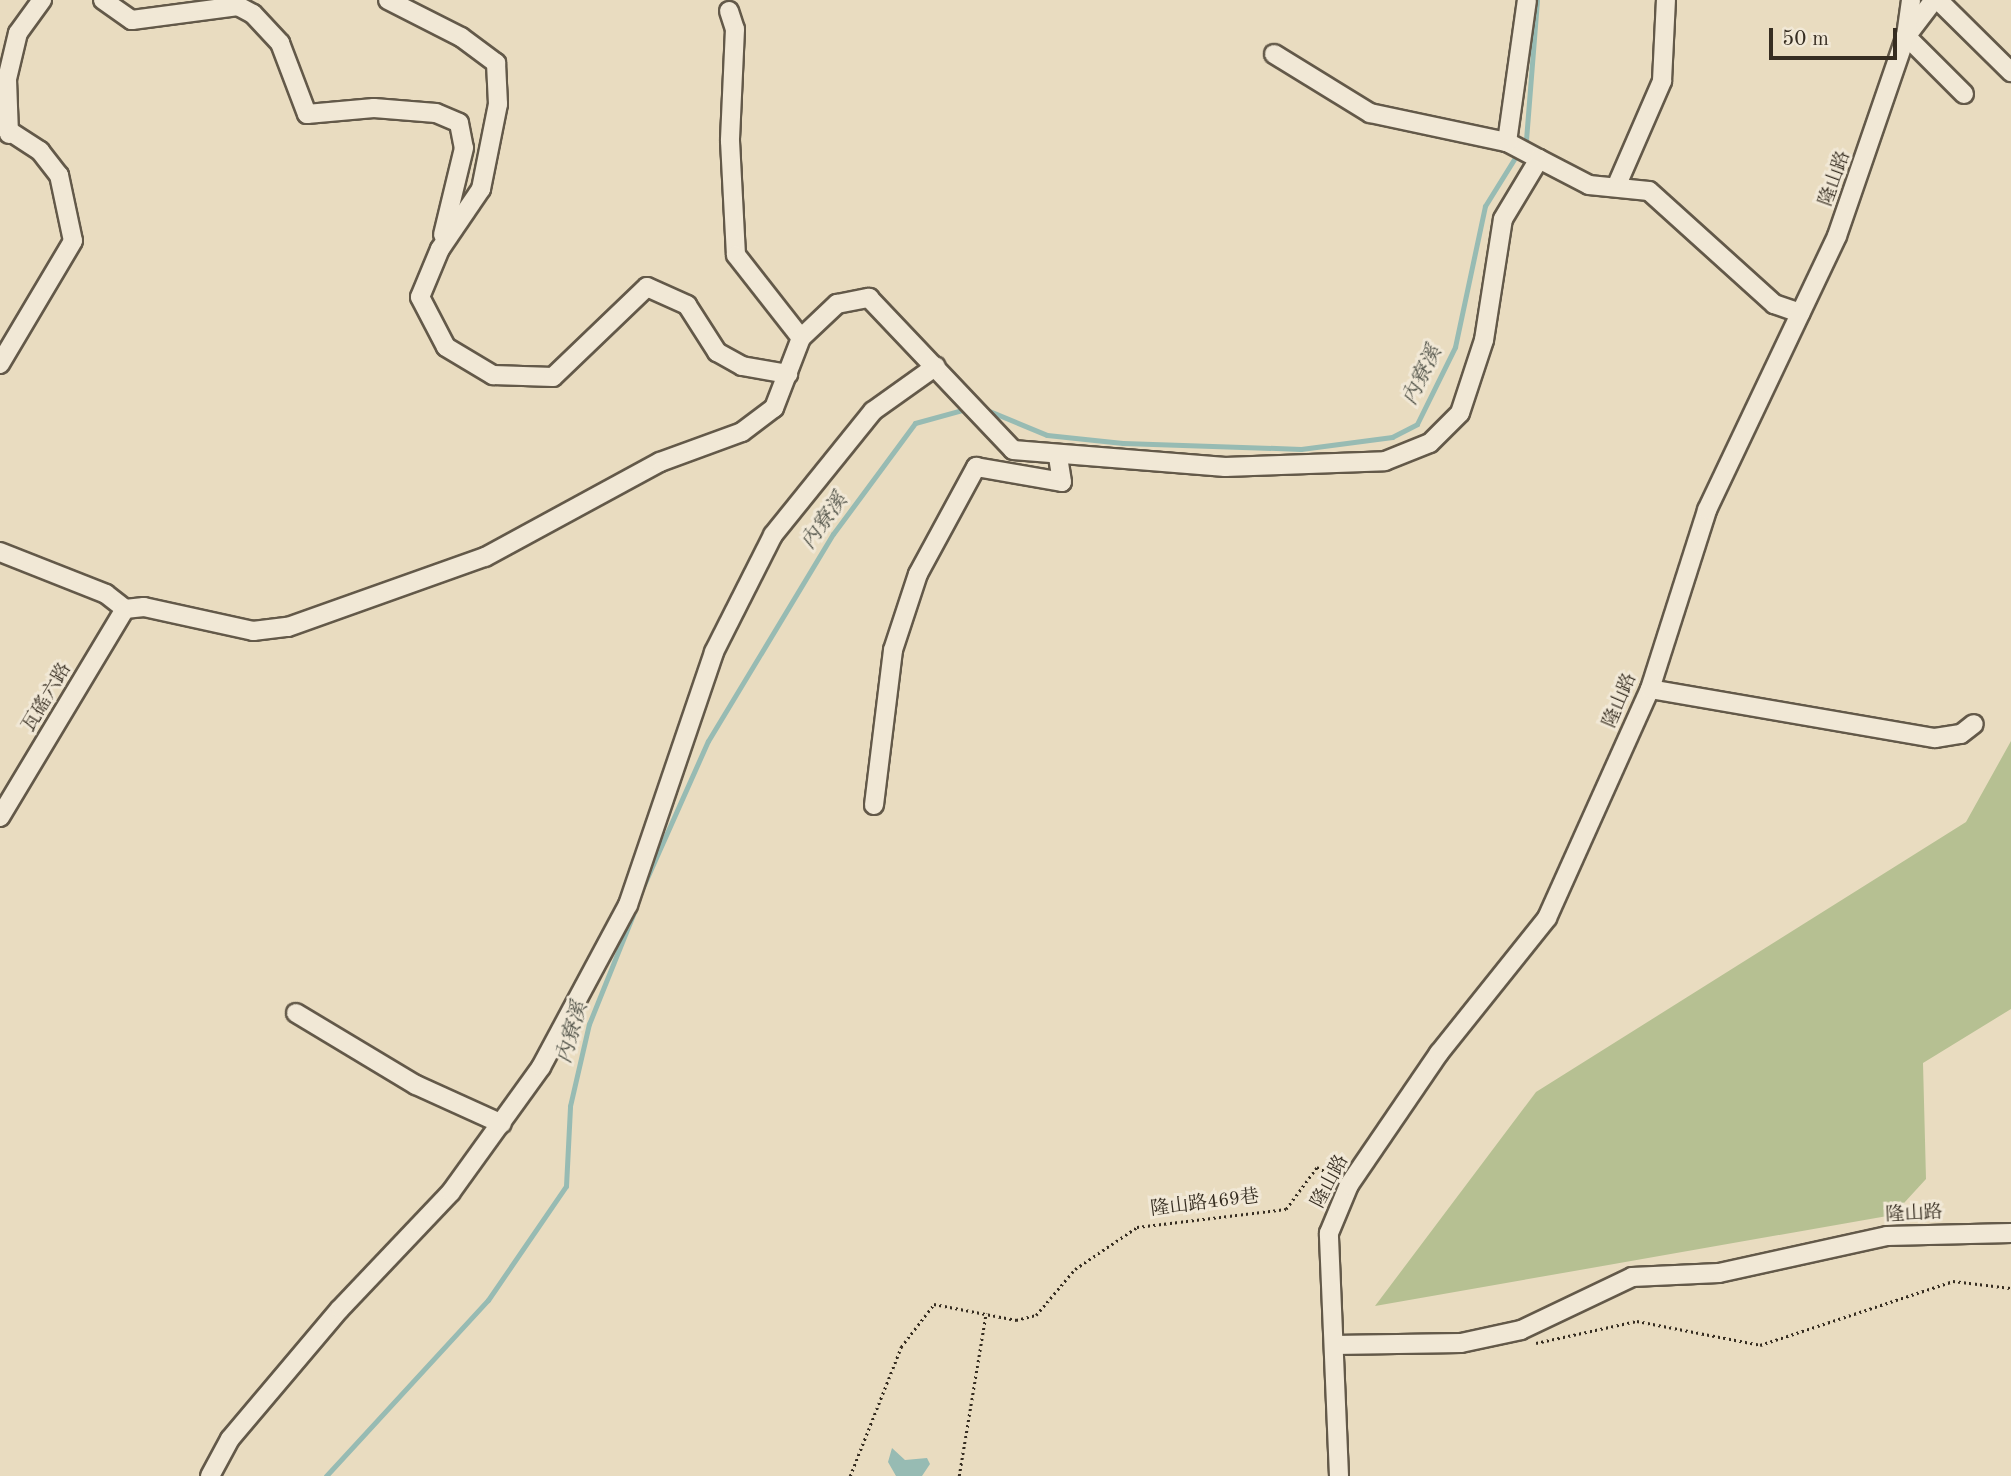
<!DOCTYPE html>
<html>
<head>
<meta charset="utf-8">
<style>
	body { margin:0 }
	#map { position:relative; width:2011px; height:1476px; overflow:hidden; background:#e9dcc0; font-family:"Old Standard TT","Noto Serif TC",serif }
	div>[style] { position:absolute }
	.green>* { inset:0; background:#b6c092 }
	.water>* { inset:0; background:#97bbb3 }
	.stream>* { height:5px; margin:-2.5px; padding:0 2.5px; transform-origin:2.5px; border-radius:2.5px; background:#97bbb3 }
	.path>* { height:2.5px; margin-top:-1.25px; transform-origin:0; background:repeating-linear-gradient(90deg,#362d21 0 2px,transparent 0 5.5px) }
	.roads { filter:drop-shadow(2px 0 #635949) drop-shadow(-2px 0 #635949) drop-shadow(0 2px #635949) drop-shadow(0 -2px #635949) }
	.minor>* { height:18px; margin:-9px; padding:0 9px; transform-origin:9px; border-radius:9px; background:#f1e8d6 }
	span { translate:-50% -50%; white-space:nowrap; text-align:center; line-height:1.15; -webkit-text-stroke:6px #f1e8d6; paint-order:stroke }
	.street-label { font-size:19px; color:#362d21 }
	.water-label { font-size:21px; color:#4e5046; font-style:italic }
	.scale { position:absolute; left:1769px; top:28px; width:128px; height:32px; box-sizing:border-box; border:4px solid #362d21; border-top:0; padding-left:9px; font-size:21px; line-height:24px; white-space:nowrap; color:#362d21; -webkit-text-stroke:5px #f1e8d6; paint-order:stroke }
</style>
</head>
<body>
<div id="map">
	<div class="green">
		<div style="clip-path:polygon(2011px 741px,2011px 1009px,1923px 1063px,1926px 1179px,1893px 1215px,1375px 1306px,1536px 1092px,1966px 822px)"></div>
	</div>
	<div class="water">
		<div style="clip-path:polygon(892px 1448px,905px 1460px,927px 1458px,930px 1464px,922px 1476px,896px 1476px,888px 1462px)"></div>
	</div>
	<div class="stream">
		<div style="left:982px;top:408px;width:70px;rotate:22.6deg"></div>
		<div style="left:1047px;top:435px;width:76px;rotate:6deg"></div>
		<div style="left:1123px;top:443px;width:178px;rotate:1.9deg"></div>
		<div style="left:1301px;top:449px;width:92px;rotate:-7.5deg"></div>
		<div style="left:1392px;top:437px;width:28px;rotate:-27deg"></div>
		<div style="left:1417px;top:424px;width:86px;rotate:-63.7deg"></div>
		<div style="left:1455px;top:347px;width:144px;rotate:-78deg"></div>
		<div style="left:1485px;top:206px;width:78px;rotate:-58.2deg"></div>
		<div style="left:1526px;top:140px;width:140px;rotate:-85.5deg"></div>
		<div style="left:642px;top:889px;width:162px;rotate:-66deg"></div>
		<div style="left:708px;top:741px;width:242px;rotate:-58.9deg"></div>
		<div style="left:833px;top:534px;width:138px;rotate:-53.5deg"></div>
		<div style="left:915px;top:423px;width:57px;rotate:-15.3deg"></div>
		<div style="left:326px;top:1476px;width:239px;rotate:-47.4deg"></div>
		<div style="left:488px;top:1300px;width:138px;rotate:-55.6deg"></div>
		<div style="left:566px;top:1186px;width:80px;rotate:-87.1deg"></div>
		<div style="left:570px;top:1106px;width:84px;rotate:-77deg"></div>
		<div style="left:589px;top:1024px;width:121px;rotate:-68.1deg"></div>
	</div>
	<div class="path">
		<div style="left:1536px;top:1343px;width:103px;rotate:-12.3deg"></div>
		<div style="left:1637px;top:1321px;width:125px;rotate:11deg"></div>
		<div style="left:1760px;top:1345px;width:203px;rotate:-18.3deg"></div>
		<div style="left:1953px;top:1281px;width:58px;rotate:6.9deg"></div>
		<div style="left:850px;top:1476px;width:139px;rotate:-68.4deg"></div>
		<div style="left:901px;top:1347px;width:54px;rotate:-52.5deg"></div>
		<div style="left:934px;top:1304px;width:84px;rotate:11deg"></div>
		<div style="left:1016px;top:1320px;width:21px;rotate:-14deg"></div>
		<div style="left:1036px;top:1315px;width:60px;rotate:-49.7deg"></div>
		<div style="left:1075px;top:1269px;width:75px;rotate:-34.1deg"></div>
		<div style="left:1137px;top:1227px;width:150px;rotate:-6.9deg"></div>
		<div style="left:1286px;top:1209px;width:52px;rotate:-53.6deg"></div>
		<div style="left:1317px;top:1167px;width:19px;rotate:28deg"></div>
		<div style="left:959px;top:1476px;width:165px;rotate:-80.6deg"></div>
	</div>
	<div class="roads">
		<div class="minor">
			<div style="left:103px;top:0;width:35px;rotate:35deg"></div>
			<div style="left:132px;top:20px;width:107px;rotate:-7.5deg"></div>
			<div style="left:238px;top:6px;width:17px;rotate:28deg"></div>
			<div style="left:253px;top:14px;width:40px;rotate:47deg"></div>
			<div style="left:280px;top:43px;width:76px;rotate:69.2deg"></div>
			<div style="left:307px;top:114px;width:67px;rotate:-5.1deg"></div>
			<div style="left:374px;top:108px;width:62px;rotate:4.6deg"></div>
			<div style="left:436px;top:113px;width:25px;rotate:23deg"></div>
			<div style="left:459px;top:123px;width:25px;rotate:79deg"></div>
			<div style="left:464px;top:148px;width:89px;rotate:103.6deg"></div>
			<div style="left:388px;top:0;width:82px;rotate:26.9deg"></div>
			<div style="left:461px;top:37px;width:44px;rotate:36.6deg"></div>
			<div style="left:496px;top:63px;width:41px;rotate:87.2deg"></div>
			<div style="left:498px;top:104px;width:87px;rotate:101.3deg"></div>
			<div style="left:481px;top:189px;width:73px;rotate:124.3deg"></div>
			<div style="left:440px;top:249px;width:52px;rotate:112.6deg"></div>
			<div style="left:420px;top:297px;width:56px;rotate:62.5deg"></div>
			<div style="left:446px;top:347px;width:55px;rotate:30.8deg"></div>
			<div style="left:493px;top:375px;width:60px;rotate:1.9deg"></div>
			<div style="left:553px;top:377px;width:130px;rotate:-43.8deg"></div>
			<div style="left:647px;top:287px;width:44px;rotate:24.2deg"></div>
			<div style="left:687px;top:305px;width:56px;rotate:57.4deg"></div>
			<div style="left:717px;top:352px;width:29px;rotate:29deg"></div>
			<div style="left:742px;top:366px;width:47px;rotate:9.9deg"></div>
			<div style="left:1938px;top:0;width:103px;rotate:44.6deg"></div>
			<div style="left:729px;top:11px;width:19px;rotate:72deg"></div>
			<div style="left:735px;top:29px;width:112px;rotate:92.6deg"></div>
			<div style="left:730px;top:141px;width:114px;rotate:87deg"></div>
			<div style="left:736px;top:255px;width:105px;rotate:51.9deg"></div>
			<div style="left:1908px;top:34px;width:43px;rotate:-52.6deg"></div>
			<div style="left:1906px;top:36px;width:82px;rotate:45deg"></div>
			<div style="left:1274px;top:54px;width:113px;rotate:31.6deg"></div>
			<div style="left:1370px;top:113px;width:140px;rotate:12deg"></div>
			<div style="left:1507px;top:142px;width:36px;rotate:28deg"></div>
			<div style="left:0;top:125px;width:48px;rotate:33deg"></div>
			<div style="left:40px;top:151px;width:31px;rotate:52deg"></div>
			<div style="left:59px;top:175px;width:67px;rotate:78deg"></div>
			<div style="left:73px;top:241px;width:143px;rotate:120.7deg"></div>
			<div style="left:9px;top:134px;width:55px;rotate:-92.1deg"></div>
			<div style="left:7px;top:79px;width:47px;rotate:-76.6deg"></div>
			<div style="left:18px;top:33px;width:41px;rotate:-54deg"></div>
			<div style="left:1507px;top:142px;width:143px;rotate:-82deg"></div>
			<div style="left:1616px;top:187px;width:116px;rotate:-66.5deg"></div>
			<div style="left:1662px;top:81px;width:81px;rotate:-87.2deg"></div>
			<div style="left:0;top:552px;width:114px;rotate:21.6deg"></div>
			<div style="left:106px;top:594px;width:24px;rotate:38deg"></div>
			<div style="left:1650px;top:689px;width:289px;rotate:9.8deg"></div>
			<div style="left:1935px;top:738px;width:26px;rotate:-9deg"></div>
			<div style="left:1961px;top:734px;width:16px;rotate:-38deg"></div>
			<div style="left:874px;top:805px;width:156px;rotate:-83deg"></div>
			<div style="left:893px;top:650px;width:80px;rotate:-71.8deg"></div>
			<div style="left:918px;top:574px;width:122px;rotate:-61.5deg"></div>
			<div style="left:976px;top:467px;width:87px;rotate:9.9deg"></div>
			<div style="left:1062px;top:482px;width:24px;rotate:-99deg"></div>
			<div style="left:0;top:817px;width:243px;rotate:-59deg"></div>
			<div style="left:125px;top:609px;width:19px;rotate:-6deg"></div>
			<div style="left:144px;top:607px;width:112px;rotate:12.4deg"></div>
			<div style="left:253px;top:631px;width:35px;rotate:-7deg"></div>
			<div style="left:288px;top:627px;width:209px;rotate:-19.6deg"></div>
			<div style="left:485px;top:557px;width:199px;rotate:-28.5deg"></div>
			<div style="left:660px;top:462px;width:87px;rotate:-20.1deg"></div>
			<div style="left:742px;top:432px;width:40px;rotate:-37deg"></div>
			<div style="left:774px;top:408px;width:75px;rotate:-68.9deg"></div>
			<div style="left:801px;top:338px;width:50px;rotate:-43.4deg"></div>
			<div style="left:837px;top:304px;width:33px;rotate:-11deg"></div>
			<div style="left:869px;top:298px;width:209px;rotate:46.5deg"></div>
			<div style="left:1013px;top:450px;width:213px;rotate:4.6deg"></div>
			<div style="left:1225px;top:467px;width:160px;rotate:-2.1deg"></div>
			<div style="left:1385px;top:461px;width:48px;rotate:-21.8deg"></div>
			<div style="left:1430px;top:443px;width:42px;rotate:-45deg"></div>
			<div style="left:1460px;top:413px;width:77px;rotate:-71.8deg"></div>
			<div style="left:1484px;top:340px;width:122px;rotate:-81.1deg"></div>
			<div style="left:1503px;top:219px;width:70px;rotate:-59deg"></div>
			<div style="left:1539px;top:159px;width:56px;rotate:27.5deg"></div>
			<div style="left:1589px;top:185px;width:60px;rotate:5.7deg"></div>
			<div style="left:1649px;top:191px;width:169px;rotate:42.1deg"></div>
			<div style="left:1774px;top:304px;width:28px;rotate:19deg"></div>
			<div style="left:296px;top:1013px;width:140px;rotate:31deg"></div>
			<div style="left:416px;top:1085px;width:94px;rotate:24.4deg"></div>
			<div style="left:1334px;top:1345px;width:127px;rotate:-0.9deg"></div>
			<div style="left:1461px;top:1343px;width:61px;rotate:-12.2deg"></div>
			<div style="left:1521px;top:1330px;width:123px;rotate:-25.5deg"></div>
			<div style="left:1632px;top:1277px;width:87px;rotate:-2.6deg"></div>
			<div style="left:1719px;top:1273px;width:172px;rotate:-12.4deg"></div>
			<div style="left:1887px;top:1236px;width:124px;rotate:-1.4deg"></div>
			<div style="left:210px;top:1476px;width:42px;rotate:-61.6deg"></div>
			<div style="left:230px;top:1439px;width:170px;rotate:-49.8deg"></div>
			<div style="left:340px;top:1309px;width:161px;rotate:-46.5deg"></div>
			<div style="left:451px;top:1192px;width:154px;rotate:-54.2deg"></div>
			<div style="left:541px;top:1067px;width:184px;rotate:-61.8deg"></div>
			<div style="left:628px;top:905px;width:267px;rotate:-71.2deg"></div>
			<div style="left:714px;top:652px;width:131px;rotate:-63.2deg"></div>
			<div style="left:773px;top:535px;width:159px;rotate:-51.1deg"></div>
			<div style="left:873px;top:411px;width:77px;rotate:-35.5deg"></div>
			<div style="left:1339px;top:1476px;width:243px;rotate:-92.4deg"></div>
			<div style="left:1329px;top:1233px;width:52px;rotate:-67.4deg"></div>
			<div style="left:1349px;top:1185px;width:160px;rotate:-55.7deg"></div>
			<div style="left:1439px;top:1053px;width:173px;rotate:-51.3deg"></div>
			<div style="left:1547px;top:918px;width:251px;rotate:-65.8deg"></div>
			<div style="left:1650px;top:689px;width:188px;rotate:-72.3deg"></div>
			<div style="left:1707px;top:510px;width:303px;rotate:-64.6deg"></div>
			<div style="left:1837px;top:236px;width:212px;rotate:-71deg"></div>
			<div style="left:1906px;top:36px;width:36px;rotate:-82deg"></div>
		</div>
	</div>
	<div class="street-label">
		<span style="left:1836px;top:179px;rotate:-70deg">隆山路</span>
		<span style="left:48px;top:698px;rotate:-59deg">瓦磘六路</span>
		<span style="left:1621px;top:701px;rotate:-67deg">隆山路</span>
		<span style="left:1331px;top:1182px;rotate:-62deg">隆山路</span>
		<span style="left:1205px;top:1204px;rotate:-7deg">隆山路469巷</span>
		<span style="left:1914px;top:1215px;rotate:-3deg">隆山路</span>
	</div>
	<div class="water-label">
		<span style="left:1423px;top:376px;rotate:-64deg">內寮溪</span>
		<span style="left:825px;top:522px;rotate:-54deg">內寮溪</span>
		<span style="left:573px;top:1033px;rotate:-74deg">內寮溪</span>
	</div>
	<div class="scale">50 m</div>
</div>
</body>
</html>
